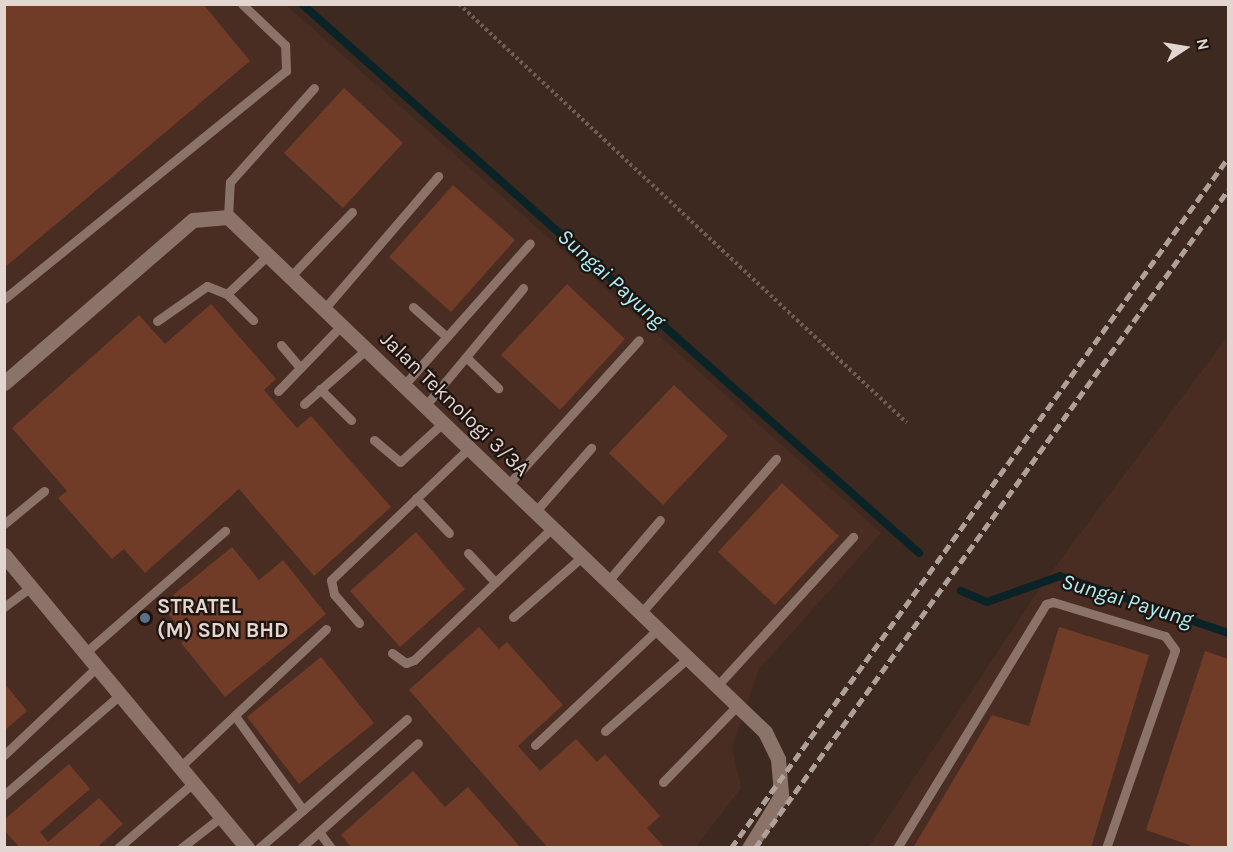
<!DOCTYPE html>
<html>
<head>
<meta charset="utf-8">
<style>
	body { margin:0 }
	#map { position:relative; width:1233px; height:852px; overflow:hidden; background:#3d2920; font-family:Karla,sans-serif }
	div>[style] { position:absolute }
	.built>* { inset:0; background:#492d23 }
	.stream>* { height:8px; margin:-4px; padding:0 4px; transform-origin:4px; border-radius:4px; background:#0a2327 }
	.building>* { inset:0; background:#703c27 }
	.path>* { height:4px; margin-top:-2px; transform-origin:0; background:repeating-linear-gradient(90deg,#6f5d55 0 3px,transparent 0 6px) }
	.lane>* { height:9px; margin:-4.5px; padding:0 4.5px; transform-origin:4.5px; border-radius:4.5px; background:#8b7369 }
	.street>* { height:15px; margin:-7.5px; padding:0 7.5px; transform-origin:7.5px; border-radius:7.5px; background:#8b7369 }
	.rail>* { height:4.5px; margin-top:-2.25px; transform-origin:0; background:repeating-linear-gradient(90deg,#afa099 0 9px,transparent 0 13.5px) }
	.dots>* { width:16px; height:16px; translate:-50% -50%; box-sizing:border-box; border:3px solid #1d1410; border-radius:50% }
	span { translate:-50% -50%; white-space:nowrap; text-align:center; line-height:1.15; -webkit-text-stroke:4.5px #1d1410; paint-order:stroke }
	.street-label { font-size:21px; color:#e3d5d0 }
	.poi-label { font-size:21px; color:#e3d5d0; font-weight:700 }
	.left { translate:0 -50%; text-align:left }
	.water-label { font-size:22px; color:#aeeff8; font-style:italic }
	.frame { position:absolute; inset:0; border:6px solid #e3d5d0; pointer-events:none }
	.north { position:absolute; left:1155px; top:18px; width:60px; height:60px; -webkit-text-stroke:4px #1d1410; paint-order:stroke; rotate:78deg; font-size:16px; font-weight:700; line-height:24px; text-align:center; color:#e3d5d0 }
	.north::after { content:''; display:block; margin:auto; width:21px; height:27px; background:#e3d5d0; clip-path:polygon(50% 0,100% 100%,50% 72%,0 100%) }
</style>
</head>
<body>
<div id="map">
	<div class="built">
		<div style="clip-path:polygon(5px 5px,286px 5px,881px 533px,759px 669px,732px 747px,741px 788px,696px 847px,5px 848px)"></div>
		<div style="clip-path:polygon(1228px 336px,1228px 847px,868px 848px,1046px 579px)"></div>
	</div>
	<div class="stream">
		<div style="left:302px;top:4px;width:826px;rotate:41.66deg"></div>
		<div style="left:961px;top:591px;width:28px;rotate:23deg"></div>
		<div style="left:987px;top:602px;width:77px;rotate:-19.6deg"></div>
		<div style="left:1060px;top:576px;width:177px;rotate:18.7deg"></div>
	</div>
	<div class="building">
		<div style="clip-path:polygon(4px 4px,203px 4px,250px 61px,4px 268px)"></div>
		<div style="clip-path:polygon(344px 88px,403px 143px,343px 208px,284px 153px)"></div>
		<div style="clip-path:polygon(453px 185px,515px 240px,451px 312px,389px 257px)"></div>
		<div style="clip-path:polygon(567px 284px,625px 339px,560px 410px,501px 355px)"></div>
		<div style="clip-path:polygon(211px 304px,276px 379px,264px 390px,297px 428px,311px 416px,391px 507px,314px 576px,239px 489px,145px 573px,124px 549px,112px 559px,58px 498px,67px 491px,12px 428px,139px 315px,165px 344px)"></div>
		<div style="clip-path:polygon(674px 385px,728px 436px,663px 505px,609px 453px)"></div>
		<div style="clip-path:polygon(782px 483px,839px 536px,775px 605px,718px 552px)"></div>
		<div style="clip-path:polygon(416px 532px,465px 589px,400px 647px,350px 591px)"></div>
		<div style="clip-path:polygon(232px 547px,259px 580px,283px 560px,326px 614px,225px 697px,181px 643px,188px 638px,161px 605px)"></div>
		<div style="clip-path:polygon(479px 627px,499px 649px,507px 642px,563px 705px,518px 746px,540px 771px,576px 739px,597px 762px,605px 754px,660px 816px,647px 828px,665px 848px,548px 848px,409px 690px)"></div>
		<div style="clip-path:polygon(1059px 627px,1149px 655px,1091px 848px,913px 848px,992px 715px,1029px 726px)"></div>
		<div style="clip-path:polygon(1205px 651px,1228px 659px,1228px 848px,1198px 848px,1146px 830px)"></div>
		<div style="clip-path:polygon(321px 657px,374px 723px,299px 784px,247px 717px)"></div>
		<div style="clip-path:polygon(5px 684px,27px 711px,5px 730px)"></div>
		<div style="clip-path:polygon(69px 764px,90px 789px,40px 832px,48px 842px,99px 798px,123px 824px,96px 848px,20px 848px,4px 830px,4px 820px)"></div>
		<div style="clip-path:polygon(413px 771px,445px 807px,468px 787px,521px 848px,352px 848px,341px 835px)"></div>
	</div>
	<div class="path">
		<div style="left:459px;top:4px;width:613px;rotate:43.08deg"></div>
	</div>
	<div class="lane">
		<div style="left:228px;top:217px;width:35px;rotate:-87deg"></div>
		<div style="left:230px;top:182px;width:126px;rotate:-48.2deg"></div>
		<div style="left:292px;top:275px;width:87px;rotate:-46.4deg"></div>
		<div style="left:227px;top:294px;width:58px;rotate:-43.6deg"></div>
		<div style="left:4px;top:299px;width:363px;rotate:-39deg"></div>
		<div style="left:286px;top:71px;width:26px;rotate:-92deg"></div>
		<div style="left:285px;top:45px;width:59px;rotate:-136.4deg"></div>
		<div style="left:413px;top:307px;width:45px;rotate:41.4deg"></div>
		<div style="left:325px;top:308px;width:174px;rotate:-49.4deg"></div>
		<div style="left:157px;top:321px;width:61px;rotate:-35deg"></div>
		<div style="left:207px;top:286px;width:22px;rotate:22deg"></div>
		<div style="left:227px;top:294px;width:37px;rotate:45deg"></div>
		<div style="left:281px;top:345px;width:30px;rotate:50deg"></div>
		<div style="left:466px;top:357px;width:45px;rotate:44.1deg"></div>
		<div style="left:405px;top:384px;width:188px;rotate:-48.4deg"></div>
		<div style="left:320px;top:389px;width:44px;rotate:45deg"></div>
		<div style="left:278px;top:391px;width:93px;rotate:-45.9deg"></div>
		<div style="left:304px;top:404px;width:85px;rotate:-41.2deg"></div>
		<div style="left:426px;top:405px;width:152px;rotate:-50.3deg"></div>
		<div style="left:374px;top:440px;width:34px;rotate:40deg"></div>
		<div style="left:400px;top:462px;width:59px;rotate:-42.3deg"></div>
		<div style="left:508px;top:485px;width:195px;rotate:-47.9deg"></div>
		<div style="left:416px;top:498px;width:48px;rotate:46.7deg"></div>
		<div style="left:536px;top:511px;width:84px;rotate:-48.9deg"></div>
		<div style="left:4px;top:524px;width:52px;rotate:-39.5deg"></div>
		<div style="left:468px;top:553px;width:40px;rotate:47deg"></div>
		<div style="left:608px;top:581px;width:80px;rotate:-49.6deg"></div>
		<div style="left:4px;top:607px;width:34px;rotate:-37deg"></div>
		<div style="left:641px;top:613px;width:205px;rotate:-48.8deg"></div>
		<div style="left:513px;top:617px;width:93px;rotate:-41.1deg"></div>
		<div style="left:359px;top:623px;width:38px;rotate:-131deg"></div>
		<div style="left:334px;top:594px;width:14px;rotate:-102deg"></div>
		<div style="left:331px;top:580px;width:192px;rotate:-43.7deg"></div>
		<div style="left:85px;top:653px;width:186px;rotate:-41.1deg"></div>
		<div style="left:392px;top:653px;width:17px;rotate:36deg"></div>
		<div style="left:406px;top:663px;width:9px;rotate:-21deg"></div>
		<div style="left:414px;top:660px;width:192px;rotate:-43.7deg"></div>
		<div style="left:717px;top:686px;width:202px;rotate:-47.6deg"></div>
		<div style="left:235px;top:716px;width:116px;rotate:54.1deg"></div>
		<div style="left:303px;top:810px;width:138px;rotate:-41.2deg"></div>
		<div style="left:605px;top:731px;width:111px;rotate:-41.3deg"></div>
		<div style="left:535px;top:745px;width:169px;rotate:-43.3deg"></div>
		<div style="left:4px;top:755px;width:128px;rotate:-43.4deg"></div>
		<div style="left:180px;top:767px;width:201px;rotate:-43.4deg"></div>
		<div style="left:663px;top:782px;width:106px;rotate:-45.8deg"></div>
		<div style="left:4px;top:795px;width:153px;rotate:-40.8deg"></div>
		<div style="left:319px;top:832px;width:20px;rotate:53deg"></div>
		<div style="left:118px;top:848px;width:99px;rotate:-40.9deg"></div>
		<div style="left:181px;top:848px;width:51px;rotate:-37.8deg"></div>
		<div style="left:259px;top:848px;width:58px;rotate:-40.8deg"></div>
		<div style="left:301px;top:848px;width:157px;rotate:-41.9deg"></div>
		<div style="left:897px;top:848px;width:286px;rotate:-58.6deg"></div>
		<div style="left:1046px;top:604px;width:7px;rotate:-16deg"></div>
		<div style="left:1053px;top:602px;width:117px;rotate:16.9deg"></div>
		<div style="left:1165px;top:636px;width:17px;rotate:54deg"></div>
		<div style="left:1175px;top:650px;width:210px;rotate:109.2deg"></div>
	</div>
	<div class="street">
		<div style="left:4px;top:383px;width:250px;rotate:-40.8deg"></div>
		<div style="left:193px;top:220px;width:35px;rotate:-5deg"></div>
		<div style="left:228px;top:217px;width:744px;rotate:43.8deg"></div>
		<div style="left:765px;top:732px;width:30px;rotate:64deg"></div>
		<div style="left:778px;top:759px;width:37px;rotate:85deg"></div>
		<div style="left:781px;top:796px;width:61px;rotate:121.6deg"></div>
		<div style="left:4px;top:555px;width:381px;rotate:50.3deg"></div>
	</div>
	<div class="rail">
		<div style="left:731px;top:848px;width:850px;rotate:-54.24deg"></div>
		<div style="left:755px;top:848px;width:810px;rotate:-54.29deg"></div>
	</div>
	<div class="dots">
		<div style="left:145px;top:618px;background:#5c6f8a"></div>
	</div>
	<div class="street-label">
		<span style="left:455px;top:404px;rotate:44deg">Jalan Teknologi 3/3A</span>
	</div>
	<div class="poi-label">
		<span class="left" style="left:157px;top:618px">STRATEL<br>(M) SDN BHD</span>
	</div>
	<div class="water-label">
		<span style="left:611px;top:279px;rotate:42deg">Sungai Payung</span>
		<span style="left:1127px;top:601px;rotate:17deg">Sungai Payung</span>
	</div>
	<div class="frame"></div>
	<div class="north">N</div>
</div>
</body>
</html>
